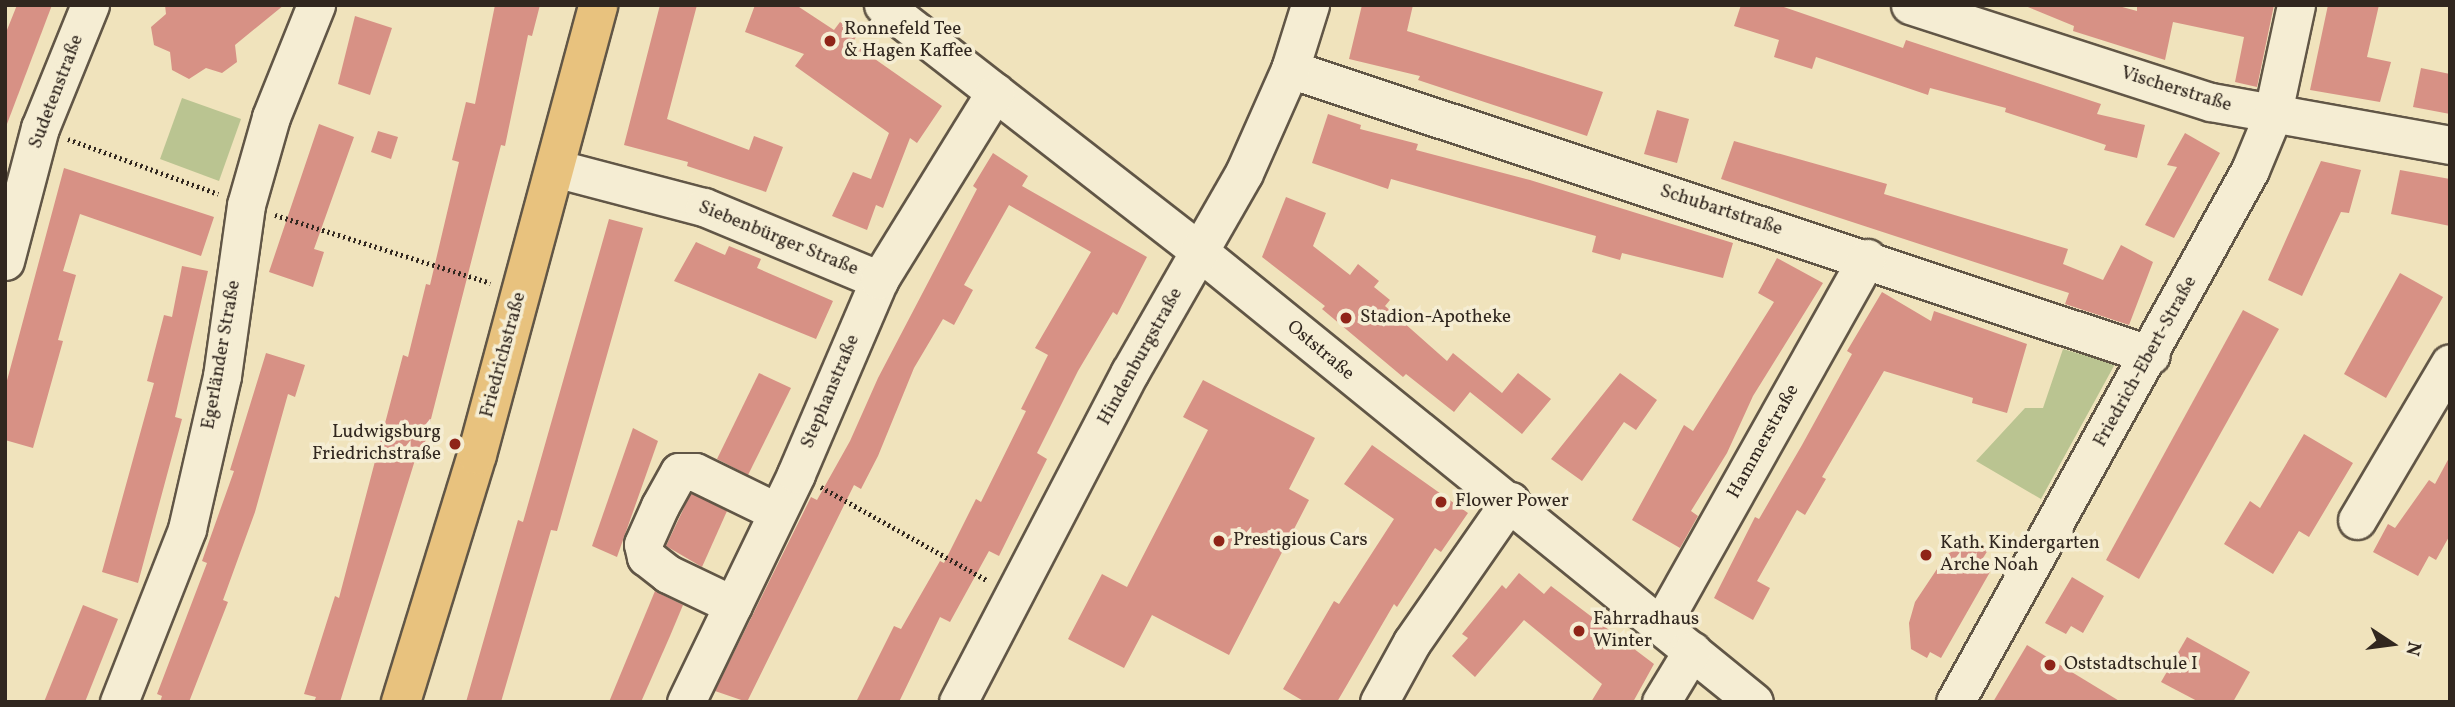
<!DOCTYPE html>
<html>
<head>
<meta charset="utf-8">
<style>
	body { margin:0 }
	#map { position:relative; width:2455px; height:707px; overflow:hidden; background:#f0e3bc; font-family:Vollkorn,serif }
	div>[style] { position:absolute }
	.green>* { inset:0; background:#bac491 }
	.building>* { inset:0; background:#d79185 }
	.path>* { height:4.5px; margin-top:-2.25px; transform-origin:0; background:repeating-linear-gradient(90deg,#31271f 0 2px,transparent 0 5.5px) }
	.roads { filter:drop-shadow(2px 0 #615646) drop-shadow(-2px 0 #615646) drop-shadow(0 2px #615646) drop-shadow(0 -2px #615646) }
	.minor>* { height:37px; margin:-18.5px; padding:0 18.5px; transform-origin:18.5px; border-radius:18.5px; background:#f5edd3 }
	.major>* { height:38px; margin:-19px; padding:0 19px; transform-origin:19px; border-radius:19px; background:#e8c27e }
	.dots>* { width:19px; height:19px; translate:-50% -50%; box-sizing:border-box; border:4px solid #f5edd3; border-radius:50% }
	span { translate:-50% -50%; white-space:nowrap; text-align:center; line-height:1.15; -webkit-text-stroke:7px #f5edd3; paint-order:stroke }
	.poi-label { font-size:19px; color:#31271f }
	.left { translate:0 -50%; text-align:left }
	.right { translate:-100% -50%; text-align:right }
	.street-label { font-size:19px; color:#31271f }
	.frame { position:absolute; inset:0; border:7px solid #31271f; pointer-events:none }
	.north { position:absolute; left:2357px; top:609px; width:70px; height:70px; -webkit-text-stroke:5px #f5edd3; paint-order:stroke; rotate:103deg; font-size:19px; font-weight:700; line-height:28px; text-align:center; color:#31271f }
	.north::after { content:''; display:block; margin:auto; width:24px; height:32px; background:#31271f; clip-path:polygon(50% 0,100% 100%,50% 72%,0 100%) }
</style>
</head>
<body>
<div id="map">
	<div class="green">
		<div style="clip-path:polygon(182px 98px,241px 119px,219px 181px,160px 159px)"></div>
		<div style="clip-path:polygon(2063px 349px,2115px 364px,2041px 499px,1976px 461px,2025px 408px,2043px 408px)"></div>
	</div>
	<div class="building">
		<div style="clip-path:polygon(17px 5px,52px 5px,7px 124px,5px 35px)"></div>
		<div style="clip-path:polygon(165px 5px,284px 5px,235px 45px,237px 62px,222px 73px,206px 68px,189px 79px,172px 70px,170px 52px,154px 45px,151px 27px,166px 14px)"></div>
		<div style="clip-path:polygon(495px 5px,540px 5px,532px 36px,528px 35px,505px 146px,501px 145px,420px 462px,415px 460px,340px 702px,314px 702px,316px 697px,304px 694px,335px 596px,339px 598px,403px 355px,408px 357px,426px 284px,430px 285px,459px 162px,452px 160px,466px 102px,475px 104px)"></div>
		<div style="clip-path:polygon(660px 5px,697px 5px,667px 119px,749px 150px,754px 136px,783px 147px,766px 192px,687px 166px,688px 162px,624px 145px)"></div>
		<div style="clip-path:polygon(755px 5px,796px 5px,834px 30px,840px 22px,858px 34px,852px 43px,942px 106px,917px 143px,910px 138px,883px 208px,876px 205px,867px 230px,832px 216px,853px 172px,871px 179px,889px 133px,795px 66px,804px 54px,745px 32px)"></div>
		<div style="clip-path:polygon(1362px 5px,1413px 5px,1407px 31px,1603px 92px,1587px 136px,1418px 80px,1420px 76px,1349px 59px)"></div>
		<div style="clip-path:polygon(1741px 5px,1778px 5px,1903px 48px,1906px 40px,2101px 104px,2097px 114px,2145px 125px,2137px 158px,2104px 150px,2106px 145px,2005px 112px,2006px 108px,1930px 88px,1928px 95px,1816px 57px,1812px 69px,1774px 57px,1779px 40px,1734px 26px)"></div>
		<div style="clip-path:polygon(2023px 5px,2115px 5px,2137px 11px,2137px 5px,2274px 5px,2257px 87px,2235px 82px,2244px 37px,2173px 22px,2165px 60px,2073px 31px,2074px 26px)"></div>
		<div style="clip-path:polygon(2328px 5px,2379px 5px,2367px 57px,2391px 62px,2380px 102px,2310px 90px)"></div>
		<div style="clip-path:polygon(355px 16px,392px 28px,370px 95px,338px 84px)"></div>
		<div style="clip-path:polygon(2421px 68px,2450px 74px,2450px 114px,2413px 107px)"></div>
		<div style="clip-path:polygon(1657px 110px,1689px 119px,1677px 163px,1644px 154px)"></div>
		<div style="clip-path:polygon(1328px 114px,1361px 125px,1360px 129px,1418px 144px,1416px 150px,1530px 180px,1733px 243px,1723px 278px,1622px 253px,1620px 260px,1592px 252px,1596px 236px,1391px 179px,1388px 189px,1312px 163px)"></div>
		<div style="clip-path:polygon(319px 124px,354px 137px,314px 249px,324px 252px,313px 287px,269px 272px)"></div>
		<div style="clip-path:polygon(378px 131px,398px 137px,391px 159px,371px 152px)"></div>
		<div style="clip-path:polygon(2185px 133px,2220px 153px,2174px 238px,2145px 225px,2177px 167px,2167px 165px)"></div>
		<div style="clip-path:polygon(1734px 141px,1887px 184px,1884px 194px,2068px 249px,2063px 264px,2103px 280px,2121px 245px,2153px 262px,2129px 325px,2065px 304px,2069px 293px,1721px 179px)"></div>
		<div style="clip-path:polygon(993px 153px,1028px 176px,1022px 186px,1147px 257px,1117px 315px,1113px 312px,1078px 371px,1037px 453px,1047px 459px,999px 556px,989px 551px,950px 622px,940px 617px,899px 702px,856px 702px,894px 626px,901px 629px,940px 561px,944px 563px,976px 499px,981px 502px,1026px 411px,1021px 409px,1048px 355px,1035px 348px,1091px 252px,1009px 205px,964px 285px,973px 290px,954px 325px,943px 319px,914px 368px,878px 456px,861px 489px,854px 485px,747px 702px,715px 691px,811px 497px,817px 500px,850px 441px,878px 378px,977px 189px,973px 186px)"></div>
		<div style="clip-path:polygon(2321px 161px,2361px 170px,2349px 213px,2341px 212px,2302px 296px,2268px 280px)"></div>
		<div style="clip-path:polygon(64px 168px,214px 217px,201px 256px,80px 214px,63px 271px,76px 275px,58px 340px,63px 341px,33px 448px,5px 440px,5px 388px)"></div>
		<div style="clip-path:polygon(2400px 170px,2450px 179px,2450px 226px,2391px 214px)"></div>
		<div style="clip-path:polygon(1286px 197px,1326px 213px,1313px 246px,1350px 275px,1358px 264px,1379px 281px,1374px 287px,1390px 300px,1385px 306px,1447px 361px,1453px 353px,1502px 393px,1518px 373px,1551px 399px,1522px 434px,1470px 392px,1454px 412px,1406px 374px,1403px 377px,1322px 309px,1325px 306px,1262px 257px)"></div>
		<div style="clip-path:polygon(609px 219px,643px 228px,557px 531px,551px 530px,501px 702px,466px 702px,518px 520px,523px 522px)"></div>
		<div style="clip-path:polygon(696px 242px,725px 255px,729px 246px,761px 259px,757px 268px,833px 301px,816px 339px,674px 281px)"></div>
		<div style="clip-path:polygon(1777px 258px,1823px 283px,1753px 396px,1727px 453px,1691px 511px,1698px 516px,1680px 548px,1632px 520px,1684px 425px,1693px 431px,1774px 302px,1758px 293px)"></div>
		<div style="clip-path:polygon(182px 266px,208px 271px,175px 417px,182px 419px,138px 583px,102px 572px,154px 383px,147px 381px,164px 315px,172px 317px)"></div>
		<div style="clip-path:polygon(2400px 273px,2443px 297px,2386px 398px,2344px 374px)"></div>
		<div style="clip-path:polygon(1882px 292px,1931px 321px,1934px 311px,2027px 344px,2007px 413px,1972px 403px,1973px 398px,1884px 371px,1822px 477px,1826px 479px,1805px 515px,1797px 510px,1757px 581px,1770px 588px,1753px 620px,1714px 598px,1755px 517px,1759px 519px,1802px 445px,1852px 354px,1847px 351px)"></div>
		<div style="clip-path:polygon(2243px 310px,2279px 329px,2139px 579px,2106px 560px)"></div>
		<div style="clip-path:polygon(266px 353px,305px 365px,295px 397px,288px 394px,255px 512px,223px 600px,228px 602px,189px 702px,160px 702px,162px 696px,157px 694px,207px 563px,202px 561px,234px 471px,230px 470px)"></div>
		<div style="clip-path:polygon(759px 373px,791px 388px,748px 475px,717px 459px)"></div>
		<div style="clip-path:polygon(1620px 373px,1657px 400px,1636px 430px,1624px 422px,1582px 481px,1551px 459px)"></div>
		<div style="clip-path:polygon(1203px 380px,1315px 438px,1289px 489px,1309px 500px,1229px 655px,1152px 615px,1124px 668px,1068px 639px,1102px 574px,1127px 587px,1208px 430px,1183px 417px)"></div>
		<div style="clip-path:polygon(633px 428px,658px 441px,617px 557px,592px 546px)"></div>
		<div style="clip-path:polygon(2304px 434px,2353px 463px,2309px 537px,2299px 531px,2273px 574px,2224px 544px,2250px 501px,2260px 508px)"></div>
		<div style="clip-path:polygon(1372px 445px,1468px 513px,1441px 552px,1435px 548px,1397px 607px,1394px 604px,1337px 702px,1305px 702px,1283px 689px,1334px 601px,1339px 604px,1394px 519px,1344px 484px)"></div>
		<div style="clip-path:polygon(2450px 456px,2450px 535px,2436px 560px,2429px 556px,2418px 576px,2373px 552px,2388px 524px,2395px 528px,2429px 480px,2435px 484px)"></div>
		<div style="clip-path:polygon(691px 493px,727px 511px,702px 567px,666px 546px)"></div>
		<div style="clip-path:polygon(1973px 542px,1988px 550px,1983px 558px,1994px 565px,1941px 658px,1930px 652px,1927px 658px,1911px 649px,1909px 623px,1915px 602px,1947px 554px)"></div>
		<div style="clip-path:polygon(1519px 573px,1544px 594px,1551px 586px,1654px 664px,1633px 702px,1591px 702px,1602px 684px,1524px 620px,1475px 677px,1452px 656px,1468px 638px,1462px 634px,1502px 585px,1506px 589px)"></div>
		<div style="clip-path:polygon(2072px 577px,2104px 596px,2083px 633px,2071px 626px,2066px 634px,2045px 623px)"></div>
		<div style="clip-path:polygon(655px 591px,683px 605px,670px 636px,641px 702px,609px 702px)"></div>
		<div style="clip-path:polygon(83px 605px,118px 619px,85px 702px,44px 702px)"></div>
		<div style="clip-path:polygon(2187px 637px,2250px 672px,2233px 702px,2199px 702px,2161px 682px)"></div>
		<div style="clip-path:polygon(2027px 645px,2042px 654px,2121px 702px,1993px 702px)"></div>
	</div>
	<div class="path">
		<div style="left:68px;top:139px;width:160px;rotate:20.1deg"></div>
		<div style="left:275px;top:215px;width:226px;rotate:17.5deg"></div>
		<div style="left:821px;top:487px;width:190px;rotate:29.3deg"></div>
	</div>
	<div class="roads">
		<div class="minor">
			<div style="left:883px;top:5px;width:403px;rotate:37.9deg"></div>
			<div style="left:1201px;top:253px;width:712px;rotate:39.07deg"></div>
			<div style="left:1910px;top:5px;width:316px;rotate:17.9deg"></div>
			<div style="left:2211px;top:102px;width:243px;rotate:10.2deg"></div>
			<div style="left:1290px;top:69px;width:907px;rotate:18.38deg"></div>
			<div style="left:555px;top:168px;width:154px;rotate:14.7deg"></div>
			<div style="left:704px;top:207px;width:190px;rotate:22.6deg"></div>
			<div style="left:5px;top:261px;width:138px;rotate:-75.3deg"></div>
			<div style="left:40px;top:128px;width:133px;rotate:-67.9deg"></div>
			<div style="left:2357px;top:520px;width:182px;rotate:-59.4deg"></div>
			<div style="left:733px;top:605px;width:72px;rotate:-154.5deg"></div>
			<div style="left:668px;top:574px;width:28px;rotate:-142deg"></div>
			<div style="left:646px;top:557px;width:13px;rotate:-103deg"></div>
			<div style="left:643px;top:544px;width:42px;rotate:-65.9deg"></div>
			<div style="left:660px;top:506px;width:39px;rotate:-61deg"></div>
			<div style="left:679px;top:472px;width:16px"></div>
			<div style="left:695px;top:472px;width:91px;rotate:26deg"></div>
			<div style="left:1661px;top:625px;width:421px;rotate:-60.7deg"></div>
			<div style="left:119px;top:702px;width:186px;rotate:-68.5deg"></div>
			<div style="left:187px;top:529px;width:157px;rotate:-77.1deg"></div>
			<div style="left:222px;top:376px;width:173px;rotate:-82deg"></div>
			<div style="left:246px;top:205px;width:91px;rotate:-74.1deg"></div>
			<div style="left:271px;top:117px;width:121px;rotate:-68.1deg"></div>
			<div style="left:686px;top:702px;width:253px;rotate:-64.2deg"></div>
			<div style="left:796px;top:474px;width:211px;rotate:-66.8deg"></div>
			<div style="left:879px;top:280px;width:221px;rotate:-58.3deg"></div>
			<div style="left:958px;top:702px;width:372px;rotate:-62.5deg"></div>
			<div style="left:1130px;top:372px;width:229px;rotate:-60.2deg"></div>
			<div style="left:1244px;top:173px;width:114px;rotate:-66.1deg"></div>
			<div style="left:1290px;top:69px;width:67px;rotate:-72.6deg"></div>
			<div style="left:1379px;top:702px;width:68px;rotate:-61.2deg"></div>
			<div style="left:1412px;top:642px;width:172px;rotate:-55.2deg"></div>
			<div style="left:1661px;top:702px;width:60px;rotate:-58.7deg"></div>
			<div style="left:1955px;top:702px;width:608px;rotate:-60.99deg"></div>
			<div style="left:2250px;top:170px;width:57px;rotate:-67.5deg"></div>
			<div style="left:2272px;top:117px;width:115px;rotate:-77.9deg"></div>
		</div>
		<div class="major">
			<div style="left:401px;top:702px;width:258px;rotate:-72.9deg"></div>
			<div style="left:477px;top:455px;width:466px;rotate:-74.9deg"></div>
		</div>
	</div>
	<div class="dots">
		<div style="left:830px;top:41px;background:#8f2418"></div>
		<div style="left:1346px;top:318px;background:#8f2418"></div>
		<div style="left:455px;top:444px;background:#8f2418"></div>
		<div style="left:1441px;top:502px;background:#8f2418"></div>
		<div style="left:1219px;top:541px;background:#8f2418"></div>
		<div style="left:1926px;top:555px;background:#8f2418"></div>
		<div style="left:1579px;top:631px;background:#8f2418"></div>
		<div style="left:2050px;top:665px;background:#8f2418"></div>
	</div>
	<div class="poi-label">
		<span class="left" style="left:844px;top:41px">Ronnefeld Tee<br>&amp; Hagen Kaffee</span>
		<span class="left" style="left:1360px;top:318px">Stadion-Apotheke</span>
		<span class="right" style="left:441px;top:444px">Ludwigsburg<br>Friedrichstraße</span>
		<span class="left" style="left:1455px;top:502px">Flower Power</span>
		<span class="left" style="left:1233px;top:541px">Prestigious Cars</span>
		<span class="left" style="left:1940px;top:555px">Kath. Kindergarten<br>Arche Noah</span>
		<span class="left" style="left:1593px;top:631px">Fahrradhaus<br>Winter</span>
		<span class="left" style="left:2064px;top:665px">Oststadtschule I</span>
	</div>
	<div class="street-label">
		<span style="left:2176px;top:90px;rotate:17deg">Vischerstraße</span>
		<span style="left:57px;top:92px;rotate:-69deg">Sudetenstraße</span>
		<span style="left:1721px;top:211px;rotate:18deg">Schubartstraße</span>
		<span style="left:778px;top:239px;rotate:22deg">Siebenbürger Straße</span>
		<span style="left:1320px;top:351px;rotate:40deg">Oststraße</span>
		<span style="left:222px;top:355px;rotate:-80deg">Egerländer Straße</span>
		<span style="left:504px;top:355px;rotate:-75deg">Friedrichstraße</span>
		<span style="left:1141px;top:357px;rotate:-61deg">Hindenburgstraße</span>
		<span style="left:2146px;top:362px;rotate:-61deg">Friedrich-Ebert-Straße</span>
		<span style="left:831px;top:392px;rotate:-67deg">Stephanstraße</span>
		<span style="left:1764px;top:442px;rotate:-61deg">Hammerstraße</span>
	</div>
	<div class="frame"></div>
	<div class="north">N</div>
</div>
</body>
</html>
